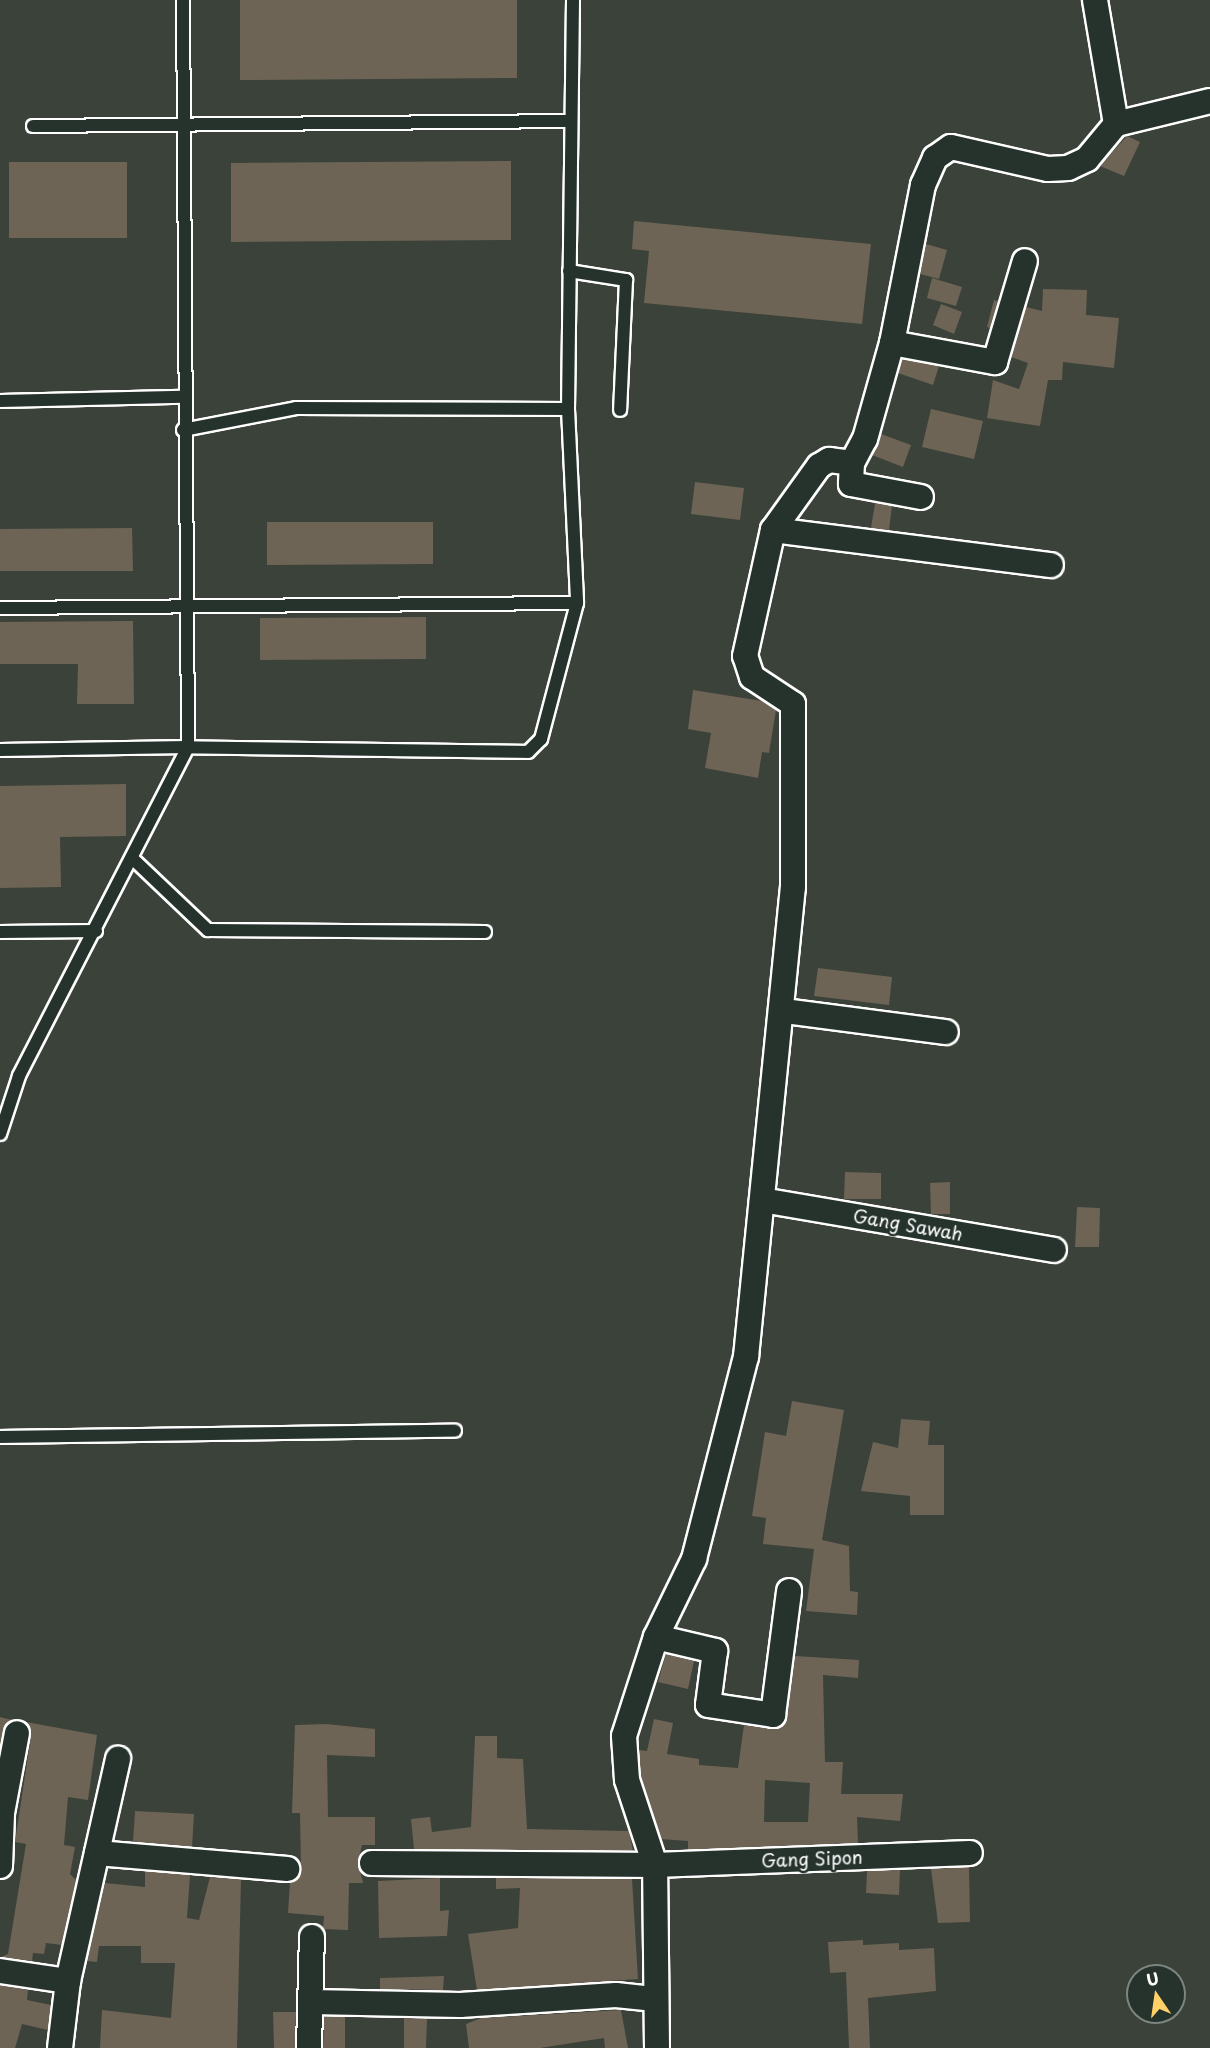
<!DOCTYPE html>
<html>
<head>
<meta charset="utf-8">
<style>
	body { margin:0 }
	#map { position:relative; width:1210px; height:2048px; overflow:hidden; background:#3b4239; font-family:"Playpen Sans",sans-serif }
	div>[style] { position:absolute }
	.building>* { inset:0; background:#6d6456 }
	.roads { filter:drop-shadow(2px 0 #fff) drop-shadow(-2px 0 #fff) drop-shadow(0 2px #fff) drop-shadow(0 -2px #fff) }
	.service>* { height:12px; margin:-6px; padding:0 6px; transform-origin:6px; border-radius:6px; background:#26332d }
	.minor>* { height:24px; margin:-12px; padding:0 12px; transform-origin:12px; border-radius:12px; background:#26332d }
	span { translate:-50% -50%; white-space:nowrap; text-align:center; line-height:1.15; -webkit-text-stroke:5px #26332d; paint-order:stroke }
	.street-label { font-size:18px; color:#fff }
	.north { position:absolute; left:1126px; top:1964px; width:60px; height:60px; box-sizing:border-box; background:#26332d; border:2px solid #7d8581; border-radius:50%; rotate:347deg; font-size:16px; font-weight:700; line-height:24px; text-align:center; color:#fff }
	.north::after { content:''; display:block; margin:auto; width:21px; height:27px; background:#ffd166; clip-path:polygon(50% 0,100% 100%,50% 72%,0 100%) }
</style>
</head>
<body>
<div id="map">
	<div class="building">
		<div style="clip-path:polygon(240px 0,517px 0,517px 78px,240px 80px)"></div>
		<div style="clip-path:polygon(1127px 136px,1140px 142px,1124px 176px,1100px 166px)"></div>
		<div style="clip-path:polygon(511px 161px,511px 240px,231px 242px,231px 163px)"></div>
		<div style="clip-path:polygon(9px 162px,127px 162px,127px 238px,9px 238px)"></div>
		<div style="clip-path:polygon(634px 221px,871px 244px,862px 324px,644px 303px,649px 251px,632px 249px)"></div>
		<div style="clip-path:polygon(926px 244px,947px 250px,939px 279px,920px 274px)"></div>
		<div style="clip-path:polygon(932px 278px,962px 287px,956px 306px,927px 298px)"></div>
		<div style="clip-path:polygon(1043px 289px,1087px 290px,1086px 315px,1119px 318px,1114px 368px,1063px 362px,1062px 380px,1048px 380px,1040px 426px,987px 418px,993px 380px,1019px 389px,1028px 363px,1011px 357px,1026px 307px,1042px 311px)"></div>
		<div style="clip-path:polygon(994px 300px,998px 301px,990px 328px,987px 327px)"></div>
		<div style="clip-path:polygon(941px 304px,962px 312px,954px 334px,933px 325px)"></div>
		<div style="clip-path:polygon(902px 359px,939px 366px,933px 385px,898px 373px)"></div>
		<div style="clip-path:polygon(931px 409px,983px 421px,974px 459px,922px 447px)"></div>
		<div style="clip-path:polygon(881px 434px,911px 445px,903px 467px,872px 455px)"></div>
		<div style="clip-path:polygon(695px 482px,744px 488px,740px 520px,691px 514px)"></div>
		<div style="clip-path:polygon(875px 503px,892px 506px,889px 530px,871px 528px)"></div>
		<div style="clip-path:polygon(267px 522px,433px 522px,433px 564px,267px 565px)"></div>
		<div style="clip-path:polygon(132px 528px,133px 571px,0 571px,0 529px)"></div>
		<div style="clip-path:polygon(426px 617px,426px 659px,260px 660px,260px 618px)"></div>
		<div style="clip-path:polygon(133px 621px,134px 704px,77px 704px,78px 664px,0 664px,0 622px)"></div>
		<div style="clip-path:polygon(693px 690px,762px 701px,776px 710px,769px 753px,762px 752px,758px 778px,705px 768px,711px 733px,688px 729px)"></div>
		<div style="clip-path:polygon(126px 784px,126px 836px,60px 837px,61px 887px,0 888px,0 786px)"></div>
		<div style="clip-path:polygon(818px 968px,892px 977px,889px 1005px,814px 996px)"></div>
		<div style="clip-path:polygon(845px 1172px,881px 1173px,881px 1199px,844px 1199px)"></div>
		<div style="clip-path:polygon(950px 1182px,950px 1214px,931px 1214px,930px 1183px)"></div>
		<div style="clip-path:polygon(1077px 1207px,1100px 1208px,1099px 1247px,1075px 1247px)"></div>
		<div style="clip-path:polygon(792px 1401px,844px 1410px,822px 1540px,849px 1546px,850px 1591px,858px 1592px,857px 1615px,806px 1611px,814px 1549px,763px 1544px,766px 1518px,752px 1516px,765px 1432px,786px 1436px)"></div>
		<div style="clip-path:polygon(901px 1419px,930px 1421px,928px 1445px,944px 1445px,944px 1515px,910px 1515px,910px 1496px,861px 1491px,873px 1442px,898px 1448px)"></div>
		<div style="clip-path:polygon(666px 1654px,694px 1661px,688px 1689px,658px 1682px)"></div>
		<div style="clip-path:polygon(evenodd,795px 1656px,859px 1660px,858px 1678px,823px 1675px,825px 1762px,843px 1762px,841px 1794px,903px 1794px,900px 1821px,857px 1817px,858px 1843px,688px 1850px,688px 1841px,661px 1839px,641px 1777px,639px 1750px,647px 1751px,654px 1719px,673px 1723px,667px 1754px,699px 1759px,699px 1765px,738px 1768px,744px 1725px,771px 1729px,785px 1723px,795px 1656px,765px 1780px,810px 1783px,808px 1822px,764px 1822px,765px 1780px)"></div>
		<div style="clip-path:polygon(0 1717px,12px 1720px,0 1746px)"></div>
		<div style="clip-path:polygon(26px 1722px,97px 1735px,88px 1800px,68px 1797px,64px 1845px,75px 1847px,70px 1874px,76px 1880px,62px 1945px,46px 1943px,44px 1954px,33px 1953px,32px 1961px,1px 1957px,8px 1954px,26px 1844px,15px 1842px,31px 1736px)"></div>
		<div style="clip-path:polygon(326px 1724px,375px 1729px,375px 1757px,327px 1755px,328px 1817px,375px 1817px,375px 1845px,362px 1845px,358px 1862px,363px 1883px,349px 1883px,348px 1930px,323px 1929px,324px 1916px,288px 1913px,290px 1882px,301px 1870px,300px 1813px,292px 1813px,295px 1725px)"></div>
		<div style="clip-path:polygon(475px 1736px,497px 1736px,497px 1758px,523px 1759px,527px 1829px,629px 1831px,633px 1851px,414px 1849px,411px 1819px,430px 1817px,432px 1832px,471px 1827px)"></div>
		<div style="clip-path:polygon(135px 1811px,194px 1814px,192px 1847px,133px 1842px)"></div>
		<div style="clip-path:polygon(969px 1867px,970px 1922px,938px 1923px,931px 1869px)"></div>
		<div style="clip-path:polygon(900px 1870px,899px 1895px,866px 1893px,867px 1871px)"></div>
		<div style="clip-path:polygon(145px 1871px,190px 1875px,187px 1918px,199px 1920px,210px 1877px,241px 1879px,237px 2048px,100px 2048px,102px 2010px,171px 2018px,175px 1963px,141px 1963px,141px 1946px,99px 1946px,97px 1962px,87px 1961px,105px 1883px,145px 1887px)"></div>
		<div style="clip-path:polygon(440px 1878px,440px 1911px,449px 1910px,447px 1936px,379px 1938px,378px 1881px)"></div>
		<div style="clip-path:polygon(496px 1878px,632px 1879px,638px 1979px,477px 1990px,468px 1934px,518px 1928px,520px 1888px,496px 1889px)"></div>
		<div style="clip-path:polygon(863px 1940px,863px 1945px,899px 1943px,899px 1950px,934px 1948px,936px 1991px,868px 1998px,870px 2048px,849px 2048px,846px 1972px,830px 1973px,828px 1942px)"></div>
		<div style="clip-path:polygon(444px 1976px,443px 1990px,380px 1989px,380px 1978px)"></div>
		<div style="clip-path:polygon(0 1985px,28px 1990px,27px 2000px,51px 2005px,48px 2030px,22px 2024px,15px 2048px,0 2048px)"></div>
		<div style="clip-path:polygon(621px 2010px,628px 2048px,605px 2048px,604px 2038px,540px 2048px,469px 2048px,466px 2024px,481px 2018px)"></div>
		<div style="clip-path:polygon(273px 2012px,296px 2012px,295px 2048px,274px 2048px)"></div>
		<div style="clip-path:polygon(324px 2017px,345px 2017px,345px 2048px,323px 2048px)"></div>
		<div style="clip-path:polygon(404px 2018px,427px 2019px,426px 2048px,404px 2048px)"></div>
	</div>
	<div class="roads">
		<div class="service">
			<div style="left:573px;top:0;width:409px;rotate:90.7deg"></div>
			<div style="left:568px;top:409px;width:194px;rotate:87.3deg"></div>
			<div style="left:33px;top:126px;width:537px;rotate:-0.53deg"></div>
			<div style="left:569px;top:271px;width:58px;rotate:9deg"></div>
			<div style="left:626px;top:280px;width:130px;rotate:92.6deg"></div>
			<div style="left:0;top:401px;width:183px;rotate:-1.3deg"></div>
			<div style="left:183px;top:430px;width:115px;rotate:-11deg"></div>
			<div style="left:296px;top:408px;width:272px;rotate:0.2deg"></div>
			<div style="left:0;top:608px;width:577px;rotate:-0.5deg"></div>
			<div style="left:577px;top:603px;width:141px;rotate:104.8deg"></div>
			<div style="left:541px;top:739px;width:18px;rotate:135deg"></div>
			<div style="left:528px;top:752px;width:340px;rotate:-179.2deg"></div>
			<div style="left:188px;top:747px;width:370px;rotate:117.2deg"></div>
			<div style="left:19px;top:1076px;width:61px;rotate:108.1deg"></div>
			<div style="left:0;top:750px;width:188px;rotate:-0.9deg"></div>
			<div style="left:188px;top:747px;width:747px;rotate:-90.38deg"></div>
			<div style="left:132px;top:858px;width:105px;rotate:43.5deg"></div>
			<div style="left:208px;top:930px;width:277px;rotate:0.4deg"></div>
			<div style="left:0;top:932px;width:96px;rotate:-0.6deg"></div>
			<div style="left:0;top:1437px;width:455px;rotate:-0.8deg"></div>
		</div>
		<div class="minor">
			<div style="left:1095px;top:0;width:126px;rotate:80.4deg"></div>
			<div style="left:892px;top:343px;width:105px;rotate:10.5deg"></div>
			<div style="left:995px;top:362px;width:105px;rotate:-73.5deg"></div>
			<div style="left:852px;top:463px;width:21px;rotate:93deg"></div>
			<div style="left:851px;top:484px;width:71px;rotate:10.5deg"></div>
			<div style="left:773px;top:530px;width:280px;rotate:7.2deg"></div>
			<div style="left:784px;top:1011px;width:163px;rotate:7.4deg"></div>
			<div style="left:762px;top:1200px;width:296px;rotate:9.7deg"></div>
			<div style="left:656px;top:1637px;width:61px;rotate:13.3deg"></div>
			<div style="left:715px;top:1651px;width:54px;rotate:97.4deg"></div>
			<div style="left:708px;top:1705px;width:66px;rotate:8.7deg"></div>
			<div style="left:773px;top:1715px;width:125px;rotate:-82.6deg"></div>
			<div style="left:97px;top:1853px;width:191px;rotate:4.8deg"></div>
			<div style="left:372px;top:1863px;width:283px;rotate:0.4deg"></div>
			<div style="left:655px;top:1865px;width:315px;rotate:-2.2deg"></div>
			<div style="left:0;top:1866px;width:53px;rotate:-87.8deg"></div>
			<div style="left:2px;top:1813px;width:81px;rotate:-79.4deg"></div>
			<div style="left:0;top:1971px;width:69px;rotate:8.4deg"></div>
			<div style="left:311px;top:2002px;width:149px;rotate:1.2deg"></div>
			<div style="left:460px;top:2005px;width:156px;rotate:-3.7deg"></div>
			<div style="left:616px;top:1995px;width:37px;rotate:6deg"></div>
			<div style="left:60px;top:2048px;width:67px;rotate:-83.2deg"></div>
			<div style="left:68px;top:1981px;width:228px;rotate:-77.3deg"></div>
			<div style="left:309px;top:2048px;width:111px;rotate:-88.5deg"></div>
			<div style="left:657px;top:2048px;width:183px;rotate:-90.6deg"></div>
			<div style="left:655px;top:1865px;width:89px;rotate:-108.2deg"></div>
			<div style="left:627px;top:1780px;width:44px;rotate:-93.9deg"></div>
			<div style="left:624px;top:1736px;width:104px;rotate:-72.1deg"></div>
			<div style="left:656px;top:1637px;width:87px;rotate:-64deg"></div>
			<div style="left:694px;top:1559px;width:209px;rotate:-75.6deg"></div>
			<div style="left:746px;top:1357px;width:472px;rotate:-84.3deg"></div>
			<div style="left:793px;top:887px;width:183px;rotate:-90deg"></div>
			<div style="left:793px;top:704px;width:49px;rotate:-146.6deg"></div>
			<div style="left:752px;top:677px;width:22px;rotate:-108deg"></div>
			<div style="left:745px;top:656px;width:129px;rotate:-77.5deg"></div>
			<div style="left:773px;top:530px;width:79px;rotate:-54.3deg"></div>
			<div style="left:819px;top:466px;width:12px;rotate:-31deg"></div>
			<div style="left:829px;top:460px;width:23px;rotate:7deg"></div>
			<div style="left:852px;top:463px;width:27px;rotate:-62deg"></div>
			<div style="left:865px;top:439px;width:100px;rotate:-74.3deg"></div>
			<div style="left:892px;top:343px;width:161px;rotate:-78.9deg"></div>
			<div style="left:923px;top:185px;width:30px;rotate:-66deg"></div>
			<div style="left:935px;top:158px;width:19px;rotate:-35deg"></div>
			<div style="left:951px;top:147px;width:99px;rotate:12.8deg"></div>
			<div style="left:1048px;top:169px;width:20px;rotate:-3deg"></div>
			<div style="left:1068px;top:168px;width:21px;rotate:-25deg"></div>
			<div style="left:1087px;top:159px;width:45px;rotate:-50.4deg"></div>
			<div style="left:1116px;top:124px;width:97px;rotate:-13.7deg"></div>
		</div>
	</div>
	<div class="street-label">
		<span style="left:908px;top:1225px;rotate:10deg">Gang Sawah</span>
		<span style="left:812px;top:1859px;rotate:-2deg">Gang Sipon</span>
	</div>
	<div class="north">U</div>
</div>
</body>
</html>
